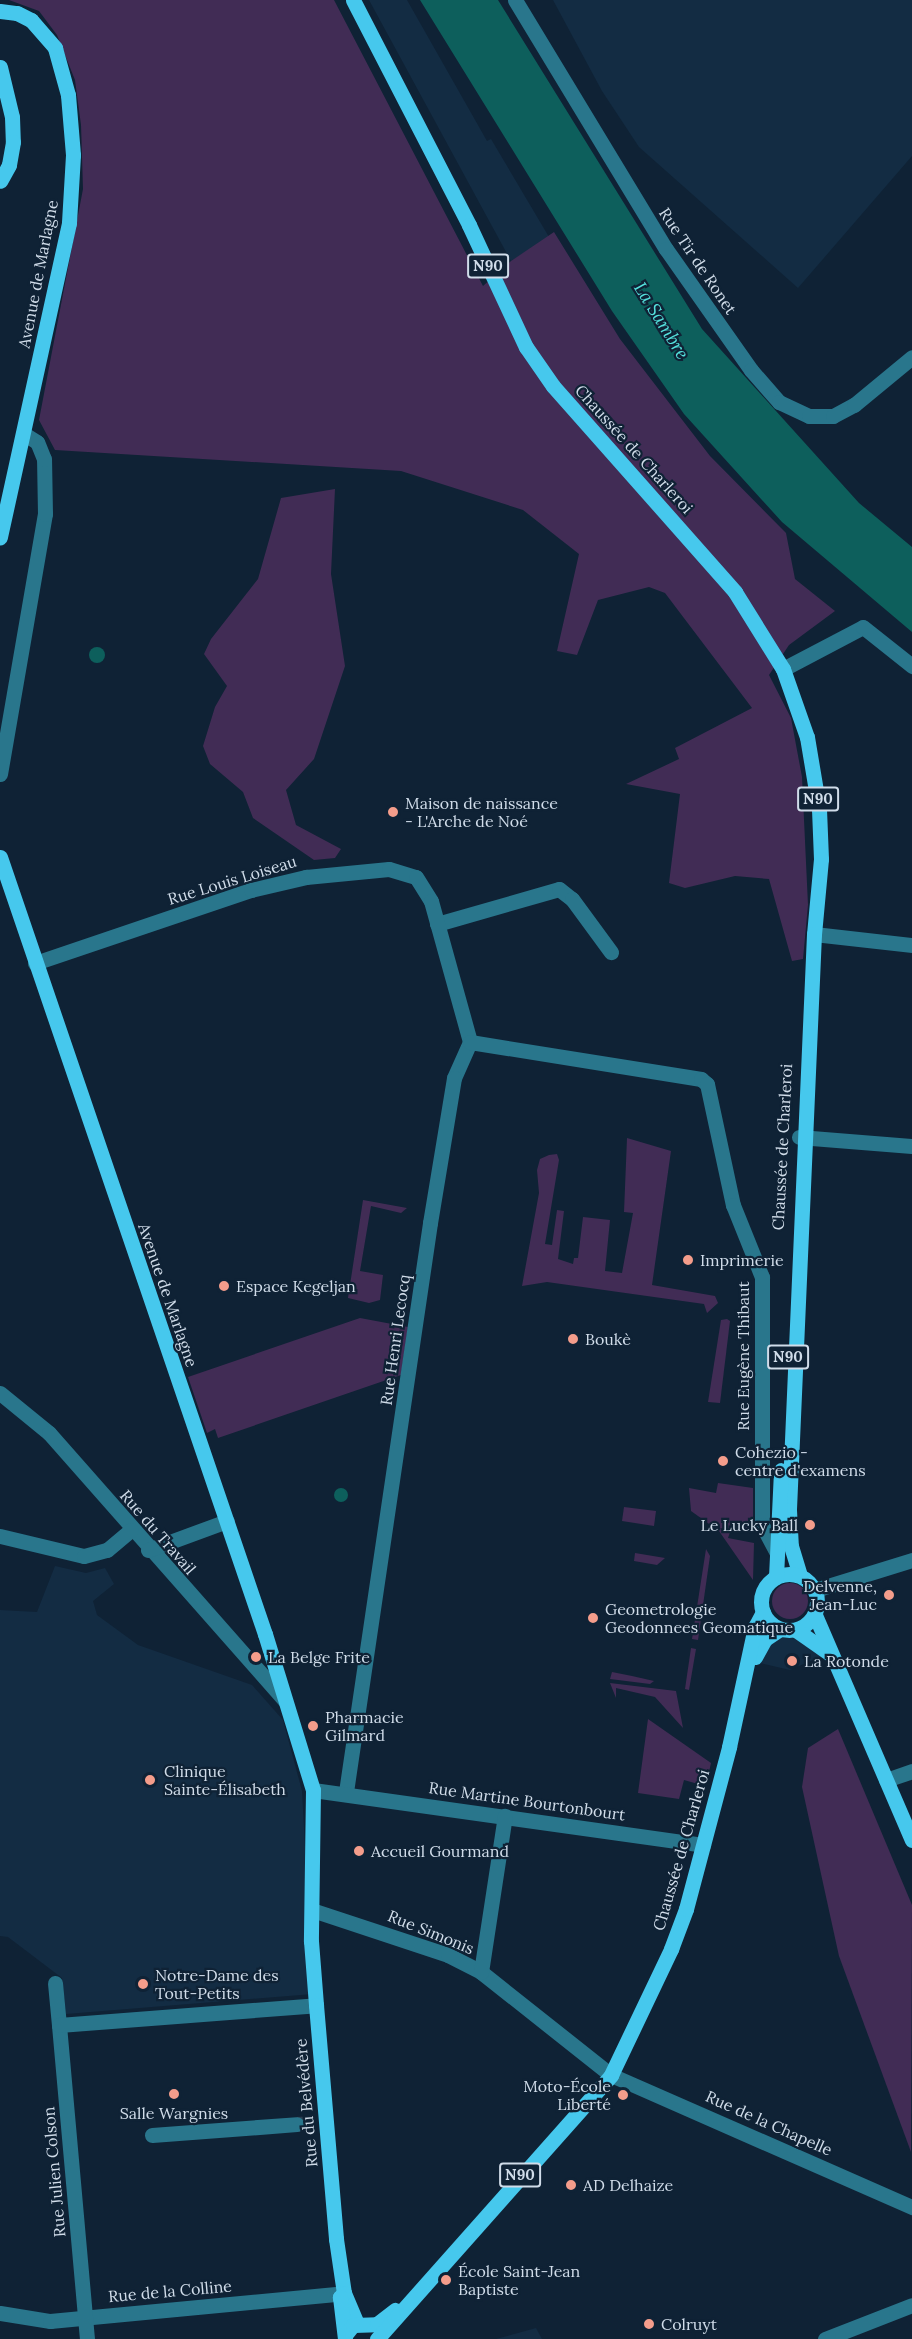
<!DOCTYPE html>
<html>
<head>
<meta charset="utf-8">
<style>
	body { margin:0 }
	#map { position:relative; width:912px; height:2339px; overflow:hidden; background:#0f2235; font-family:Lora,serif }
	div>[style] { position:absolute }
	.built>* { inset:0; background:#132c43 }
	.green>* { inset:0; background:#412c55 }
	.round { border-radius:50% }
	.water>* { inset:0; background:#0d5f5c }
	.minor-tunnel>* { height:15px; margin-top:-7.5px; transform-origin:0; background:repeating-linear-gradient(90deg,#2c3e50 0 15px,transparent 0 23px) }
	.minor>* { height:15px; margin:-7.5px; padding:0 7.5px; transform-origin:7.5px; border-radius:7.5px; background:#29768c }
	.major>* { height:15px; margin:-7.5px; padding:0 7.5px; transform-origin:7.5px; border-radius:7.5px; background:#46c8ed }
	.major>.ring { margin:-7.5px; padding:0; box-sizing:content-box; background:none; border:15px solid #46c8ed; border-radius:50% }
	.dots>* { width:16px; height:16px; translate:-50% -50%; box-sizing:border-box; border:3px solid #0f2235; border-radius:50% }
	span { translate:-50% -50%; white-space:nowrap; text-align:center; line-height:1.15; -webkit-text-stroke:4.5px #0f2235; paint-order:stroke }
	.shield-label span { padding:2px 4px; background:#0f2235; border:2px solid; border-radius:4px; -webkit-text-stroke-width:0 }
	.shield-label { font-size:15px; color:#d0dce9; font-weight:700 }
	.street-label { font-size:16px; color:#d0dce9 }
	.poi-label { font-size:16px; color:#d0dce9 }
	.left { translate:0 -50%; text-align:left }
	.right { translate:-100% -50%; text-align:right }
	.water-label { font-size:18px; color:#54e0dc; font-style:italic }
</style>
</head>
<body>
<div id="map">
	<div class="built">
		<div style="clip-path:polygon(369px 0,407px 0,487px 141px,491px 139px,549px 237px,511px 261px)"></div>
		<div style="clip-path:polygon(553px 0,912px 0,912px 156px,798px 288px,639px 147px,602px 91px)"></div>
		<div style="clip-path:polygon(55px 1566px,86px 1573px,105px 1568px,114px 1584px,93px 1601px,97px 1615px,138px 1645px,252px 1685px,283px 1720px,302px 1791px,313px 1994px,66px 2014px,62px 1978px,8px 1937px,0 1936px,0 1610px,37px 1612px)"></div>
		<div style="clip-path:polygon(781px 1637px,804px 1639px,822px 1656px,790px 1670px,756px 1662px,762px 1649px)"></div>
		<div style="clip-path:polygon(536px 2328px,542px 2339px,496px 2339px)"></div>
	</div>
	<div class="green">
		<div style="clip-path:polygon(9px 0,334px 0,483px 286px,511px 261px,554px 232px,620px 339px,710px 456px,786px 533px,795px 579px,835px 611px,789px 645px,769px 675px,791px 718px,802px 777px,808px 905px,803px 959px,792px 961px,769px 879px,735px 876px,685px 888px,669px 883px,680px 794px,626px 784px,679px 759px,675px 748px,752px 708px,665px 593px,649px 587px,598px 600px,577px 655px,557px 651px,579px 554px,523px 510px,401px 471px,55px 450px,39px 420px,83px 189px,81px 125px,75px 80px,57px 35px,39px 11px)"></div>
		<div style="clip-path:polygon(335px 489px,331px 574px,345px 666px,314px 759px,286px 790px,296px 825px,341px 849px,335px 858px,314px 860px,253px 818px,243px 792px,210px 764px,203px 746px,215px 707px,227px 686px,204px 654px,211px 639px,258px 579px,281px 498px)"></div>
		<div style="clip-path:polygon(627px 1138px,671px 1151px,652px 1285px,715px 1296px,718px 1303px,707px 1313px,704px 1304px,547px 1282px,522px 1286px,539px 1193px,537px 1170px,540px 1159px,549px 1155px,557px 1154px,559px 1160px,545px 1244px,552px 1245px,557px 1210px,564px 1211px,558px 1259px,573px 1264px,574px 1258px,578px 1258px,583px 1217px,610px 1220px,605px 1271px,622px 1273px,633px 1213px,624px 1212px)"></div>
		<div style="clip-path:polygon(363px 1200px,407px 1208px,401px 1213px,371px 1206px,360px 1271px,383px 1275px,380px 1300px,369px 1303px,348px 1298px)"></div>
		<div style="clip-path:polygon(360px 1318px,408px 1327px,401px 1375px,218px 1438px,215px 1429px,207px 1433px,188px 1377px)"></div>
		<div style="clip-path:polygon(727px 1319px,730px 1321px,720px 1403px,708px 1402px,721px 1320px)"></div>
		<div style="clip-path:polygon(718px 1483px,753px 1488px,753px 1533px,731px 1529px,728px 1538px,754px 1543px,753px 1580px,719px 1531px,691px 1511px,689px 1488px,716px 1493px)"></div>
		<div style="clip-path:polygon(624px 1507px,656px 1511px,654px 1526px,622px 1521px)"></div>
		<div style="clip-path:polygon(706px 1549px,710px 1556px,698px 1640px,692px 1639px)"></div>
		<div style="clip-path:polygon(635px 1553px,665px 1558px,657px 1565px,634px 1561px)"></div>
		<div class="round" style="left:772px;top:1583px;width:36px;height:36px"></div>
		<div style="clip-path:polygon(691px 1648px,696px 1649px,689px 1690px,685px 1689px)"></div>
		<div style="clip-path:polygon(612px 1672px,632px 1676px,654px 1681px,650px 1684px,610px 1679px)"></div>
		<div style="clip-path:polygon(610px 1683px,676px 1691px,683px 1728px,655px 1697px,616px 1688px,616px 1698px)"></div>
		<div style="clip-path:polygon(648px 1719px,711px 1763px,707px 1781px,698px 1784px,684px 1780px,679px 1799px,638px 1793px)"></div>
		<div style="clip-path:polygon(838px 1729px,912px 1905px,911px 2152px,839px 1956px,802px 1787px,808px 1748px)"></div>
	</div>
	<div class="water">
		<div style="clip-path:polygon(420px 0,498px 0,702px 329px,859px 503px,912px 547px,912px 632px,782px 522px,684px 414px,612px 311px)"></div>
		<div class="round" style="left:89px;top:647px;width:16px;height:16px"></div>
		<div class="round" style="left:334px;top:1488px;width:14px;height:14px"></div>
	</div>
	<div class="minor-tunnel">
		<div style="left:297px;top:2124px;width:19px;rotate:-3deg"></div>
	</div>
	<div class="minor">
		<div style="left:515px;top:0;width:291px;rotate:58.8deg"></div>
		<div style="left:666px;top:249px;width:148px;rotate:54.9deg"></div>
		<div style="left:751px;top:370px;width:43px;rotate:48.8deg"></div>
		<div style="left:779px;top:402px;width:33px;rotate:25deg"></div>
		<div style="left:809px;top:416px;width:24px"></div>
		<div style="left:833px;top:416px;width:24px;rotate:-28deg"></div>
		<div style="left:854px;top:405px;width:75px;rotate:-39.6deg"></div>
		<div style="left:783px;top:669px;width:90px;rotate:-27.7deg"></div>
		<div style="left:863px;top:627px;width:63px;rotate:38.5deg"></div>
		<div style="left:0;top:774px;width:264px;rotate:-80.2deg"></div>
		<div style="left:45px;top:514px;width:55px;rotate:-91deg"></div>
		<div style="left:44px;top:459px;width:18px;rotate:-112deg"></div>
		<div style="left:37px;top:442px;width:15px;rotate:-148deg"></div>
		<div style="left:437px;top:924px;width:127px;rotate:-16deg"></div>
		<div style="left:559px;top:889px;width:16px;rotate:38deg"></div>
		<div style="left:572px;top:899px;width:66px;rotate:53.7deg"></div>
		<div style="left:814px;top:934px;width:99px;rotate:6.4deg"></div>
		<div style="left:35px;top:963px;width:228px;rotate:-18.7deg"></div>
		<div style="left:251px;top:890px;width:57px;rotate:-13.3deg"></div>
		<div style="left:306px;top:877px;width:83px;rotate:-5.5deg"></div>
		<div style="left:389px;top:869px;width:28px;rotate:17deg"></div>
		<div style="left:416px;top:877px;width:28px;rotate:58deg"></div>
		<div style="left:431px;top:901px;width:146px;rotate:74.5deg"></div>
		<div style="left:470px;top:1042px;width:39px;rotate:114deg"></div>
		<div style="left:454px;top:1078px;width:147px;rotate:99.4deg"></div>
		<div style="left:430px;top:1223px;width:575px;rotate:98.4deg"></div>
		<div style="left:470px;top:1042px;width:234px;rotate:9.1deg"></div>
		<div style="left:701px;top:1079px;width:8px;rotate:40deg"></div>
		<div style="left:707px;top:1084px;width:124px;rotate:77.9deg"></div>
		<div style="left:733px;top:1205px;width:78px;rotate:68.1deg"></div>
		<div style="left:762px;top:1277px;width:248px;rotate:90deg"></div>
		<div style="left:762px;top:1525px;width:30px;rotate:62deg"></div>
		<div style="left:799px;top:1137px;width:113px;rotate:4.6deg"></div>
		<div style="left:0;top:1393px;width:63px;rotate:39.2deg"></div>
		<div style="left:49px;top:1433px;width:356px;rotate:48.6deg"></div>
		<div style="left:0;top:1536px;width:86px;rotate:13.4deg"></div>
		<div style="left:84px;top:1556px;width:24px;rotate:-15deg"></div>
		<div style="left:107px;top:1550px;width:31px;rotate:-40deg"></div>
		<div style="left:148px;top:1550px;width:84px;rotate:-20.2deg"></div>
		<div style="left:815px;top:1590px;width:102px;rotate:-17.2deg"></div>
		<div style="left:886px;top:1780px;width:28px;rotate:-19deg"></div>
		<div style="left:313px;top:1790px;width:394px;rotate:8deg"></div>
		<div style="left:312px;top:1910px;width:143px;rotate:18.3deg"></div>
		<div style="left:448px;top:1955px;width:37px;rotate:27deg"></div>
		<div style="left:481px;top:1972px;width:166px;rotate:38.4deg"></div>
		<div style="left:611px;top:2075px;width:329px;rotate:23.7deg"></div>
		<div style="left:481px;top:1972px;width:158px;rotate:-81.3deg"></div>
		<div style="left:55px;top:1983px;width:42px;rotate:84.6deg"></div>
		<div style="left:152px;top:2135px;width:145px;rotate:-4.3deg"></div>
		<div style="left:0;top:2313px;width:51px;rotate:9.1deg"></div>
		<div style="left:50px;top:2321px;width:295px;rotate:-5.4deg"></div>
		<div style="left:87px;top:2339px;width:315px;rotate:-95.1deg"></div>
		<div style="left:59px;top:2025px;width:258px;rotate:-4.4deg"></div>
		<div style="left:825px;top:2339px;width:93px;rotate:-21.3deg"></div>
	</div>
	<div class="major">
		<div style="left:353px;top:0;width:253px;rotate:62.7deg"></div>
		<div style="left:469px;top:225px;width:135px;rotate:65deg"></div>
		<div style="left:526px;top:347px;width:47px;rotate:55.3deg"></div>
		<div style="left:553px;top:386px;width:275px;rotate:48.5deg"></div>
		<div style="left:735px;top:592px;width:91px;rotate:58.1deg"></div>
		<div style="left:783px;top:669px;width:72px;rotate:70.6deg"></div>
		<div style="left:807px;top:737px;width:73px;rotate:80.5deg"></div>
		<div style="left:819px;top:809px;width:50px;rotate:87.7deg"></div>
		<div style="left:821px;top:859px;width:75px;rotate:95.3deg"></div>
		<div style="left:814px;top:934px;width:577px;rotate:92.49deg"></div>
		<div style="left:789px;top:1510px;width:36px;rotate:87deg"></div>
		<div style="left:791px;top:1546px;width:31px;rotate:73deg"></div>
		<div style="left:0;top:11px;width:17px;rotate:7deg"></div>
		<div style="left:17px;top:13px;width:16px;rotate:27deg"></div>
		<div style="left:31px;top:20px;width:37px;rotate:49deg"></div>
		<div style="left:55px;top:48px;width:49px;rotate:74.5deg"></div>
		<div style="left:68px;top:95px;width:60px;rotate:85.2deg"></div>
		<div style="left:73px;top:155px;width:68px;rotate:93.4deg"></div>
		<div style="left:69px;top:223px;width:322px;rotate:102.4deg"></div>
		<div style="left:0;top:67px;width:51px;rotate:76.5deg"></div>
		<div style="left:12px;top:117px;width:25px;rotate:88deg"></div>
		<div style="left:13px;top:142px;width:23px;rotate:100deg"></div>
		<div style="left:9px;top:165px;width:18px;rotate:119deg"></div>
		<div style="left:0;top:857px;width:821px;rotate:71.17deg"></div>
		<div style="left:265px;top:1634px;width:163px;rotate:72.9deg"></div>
		<div style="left:313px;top:1790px;width:151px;rotate:90.8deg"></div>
		<div style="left:311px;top:1941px;width:64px;rotate:85.5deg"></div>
		<div style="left:316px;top:2005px;width:235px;rotate:85.1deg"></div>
		<div style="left:336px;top:2239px;width:55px;rotate:81.6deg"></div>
		<div style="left:344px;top:2293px;width:33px;rotate:67deg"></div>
		<div class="ring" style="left:761px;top:1574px;width:41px;height:41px"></div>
		<div style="left:776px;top:1577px;width:107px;rotate:-87.3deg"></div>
		<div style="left:815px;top:1615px;width:245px;rotate:66.7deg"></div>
		<div style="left:796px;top:1630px;width:42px;rotate:35.2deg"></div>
		<div style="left:755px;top:1657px;width:21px;rotate:-61deg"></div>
		<div style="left:765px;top:1639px;width:18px;rotate:-34deg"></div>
		<div style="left:344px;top:2293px;width:6px;rotate:135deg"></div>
		<div style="left:340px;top:2297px;width:42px;rotate:83.2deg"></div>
		<div style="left:345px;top:2335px;width:13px;rotate:-51deg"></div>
		<div style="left:353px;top:2325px;width:24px;rotate:-2deg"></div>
		<div style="left:377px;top:2324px;width:23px;rotate:-38deg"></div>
		<div style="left:377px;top:2339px;width:353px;rotate:-48.4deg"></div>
		<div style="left:611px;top:2075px;width:140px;rotate:-64.5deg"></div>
		<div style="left:671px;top:1949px;width:43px;rotate:-69.4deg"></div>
		<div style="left:686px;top:1909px;width:168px;rotate:-75.1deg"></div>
		<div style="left:729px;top:1747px;width:123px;rotate:-77.8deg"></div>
		<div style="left:755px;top:1627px;width:17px;rotate:-62deg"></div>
	</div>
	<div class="dots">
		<div style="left:393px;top:812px;background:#f49d8b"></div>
		<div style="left:688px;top:1260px;background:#f49d8b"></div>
		<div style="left:224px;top:1286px;background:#f49d8b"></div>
		<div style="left:573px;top:1339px;background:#f49d8b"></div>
		<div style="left:723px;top:1461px;background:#f49d8b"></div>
		<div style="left:810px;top:1525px;background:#f49d8b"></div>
		<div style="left:889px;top:1595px;background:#f49d8b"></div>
		<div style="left:593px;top:1618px;background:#f49d8b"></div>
		<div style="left:256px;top:1657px;background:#f49d8b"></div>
		<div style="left:792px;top:1661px;background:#f49d8b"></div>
		<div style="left:313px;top:1726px;background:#f49d8b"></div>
		<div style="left:150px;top:1780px;background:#f49d8b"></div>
		<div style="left:359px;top:1851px;background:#f49d8b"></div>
		<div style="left:143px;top:1984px;background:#f49d8b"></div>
		<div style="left:174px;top:2094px;background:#f49d8b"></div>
		<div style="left:623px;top:2095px;background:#f49d8b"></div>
		<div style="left:571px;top:2185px;background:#f49d8b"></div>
		<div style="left:446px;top:2280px;background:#f49d8b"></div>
		<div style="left:649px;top:2324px;background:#f49d8b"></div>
	</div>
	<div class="shield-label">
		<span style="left:488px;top:266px">N90</span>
		<span style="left:818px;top:799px">N90</span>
		<span style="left:788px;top:1357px">N90</span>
		<span style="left:520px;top:2175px">N90</span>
	</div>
	<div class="street-label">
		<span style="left:698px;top:261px;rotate:56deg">Rue Tir de Ronet</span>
		<span style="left:38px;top:274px;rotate:-79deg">Avenue de Marlagne</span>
		<span style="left:634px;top:449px;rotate:48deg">Chaussée de Charleroi</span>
		<span style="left:232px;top:880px;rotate:-17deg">Rue Louis Loiseau</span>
		<span style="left:782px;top:1147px;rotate:-87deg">Chaussée de Charleroi</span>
		<span style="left:168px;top:1295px;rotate:71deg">Avenue de Marlagne</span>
		<span style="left:395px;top:1340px;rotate:-82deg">Rue Henri Lecocq</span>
		<span style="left:743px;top:1356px;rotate:-90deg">Rue Eugène Thibaut</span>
		<span style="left:158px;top:1532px;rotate:49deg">Rue du Travail</span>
		<span style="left:527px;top:1801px;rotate:8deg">Rue Martine Bourtonbourt</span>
		<span style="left:681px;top:1850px;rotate:-74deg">Chaussée de Charleroi</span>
		<span style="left:431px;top:1932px;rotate:22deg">Rue Simonis</span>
		<span style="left:306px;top:2103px;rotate:-95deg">Rue du Belvédère</span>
		<span style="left:769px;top:2123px;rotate:24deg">Rue de la Chapelle</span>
		<span style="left:54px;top:2172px;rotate:-95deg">Rue Julien Colson</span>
		<span style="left:170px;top:2291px;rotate:-5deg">Rue de la Colline</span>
	</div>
	<div class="poi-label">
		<span class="left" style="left:405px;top:812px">Maison de naissance<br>- L'Arche de Noé</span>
		<span class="left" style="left:700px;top:1260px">Imprimerie</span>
		<span class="left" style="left:236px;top:1286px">Espace Kegeljan</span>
		<span class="left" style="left:585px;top:1339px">Boukè</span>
		<span class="left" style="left:735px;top:1461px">Cohezio -<br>centre d'examens</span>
		<span class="right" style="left:798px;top:1525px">Le Lucky Ball</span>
		<span class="right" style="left:877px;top:1595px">Delvenne,<br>Jean-Luc</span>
		<span class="left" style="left:605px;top:1618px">Geometrologie<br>Geodonnees Geomatique</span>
		<span class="left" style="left:268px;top:1657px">La Belge Frite</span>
		<span class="left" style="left:804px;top:1661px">La Rotonde</span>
		<span class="left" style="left:325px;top:1726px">Pharmacie<br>Gilmard</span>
		<span class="left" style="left:164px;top:1780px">Clinique<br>Sainte-Élisabeth</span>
		<span class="left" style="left:371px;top:1851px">Accueil Gourmand</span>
		<span class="left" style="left:155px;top:1984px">Notre-Dame des<br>Tout-Petits</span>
		<span class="right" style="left:611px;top:2095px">Moto-École<br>Liberté</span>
		<span style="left:174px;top:2113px">Salle Wargnies</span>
		<span class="left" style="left:583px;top:2185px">AD Delhaize</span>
		<span class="left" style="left:458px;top:2280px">École Saint-Jean<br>Baptiste</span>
		<span class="left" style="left:661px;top:2324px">Colruyt</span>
	</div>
	<div class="water-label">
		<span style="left:661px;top:321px;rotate:58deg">La Sambre</span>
	</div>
</div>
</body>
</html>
